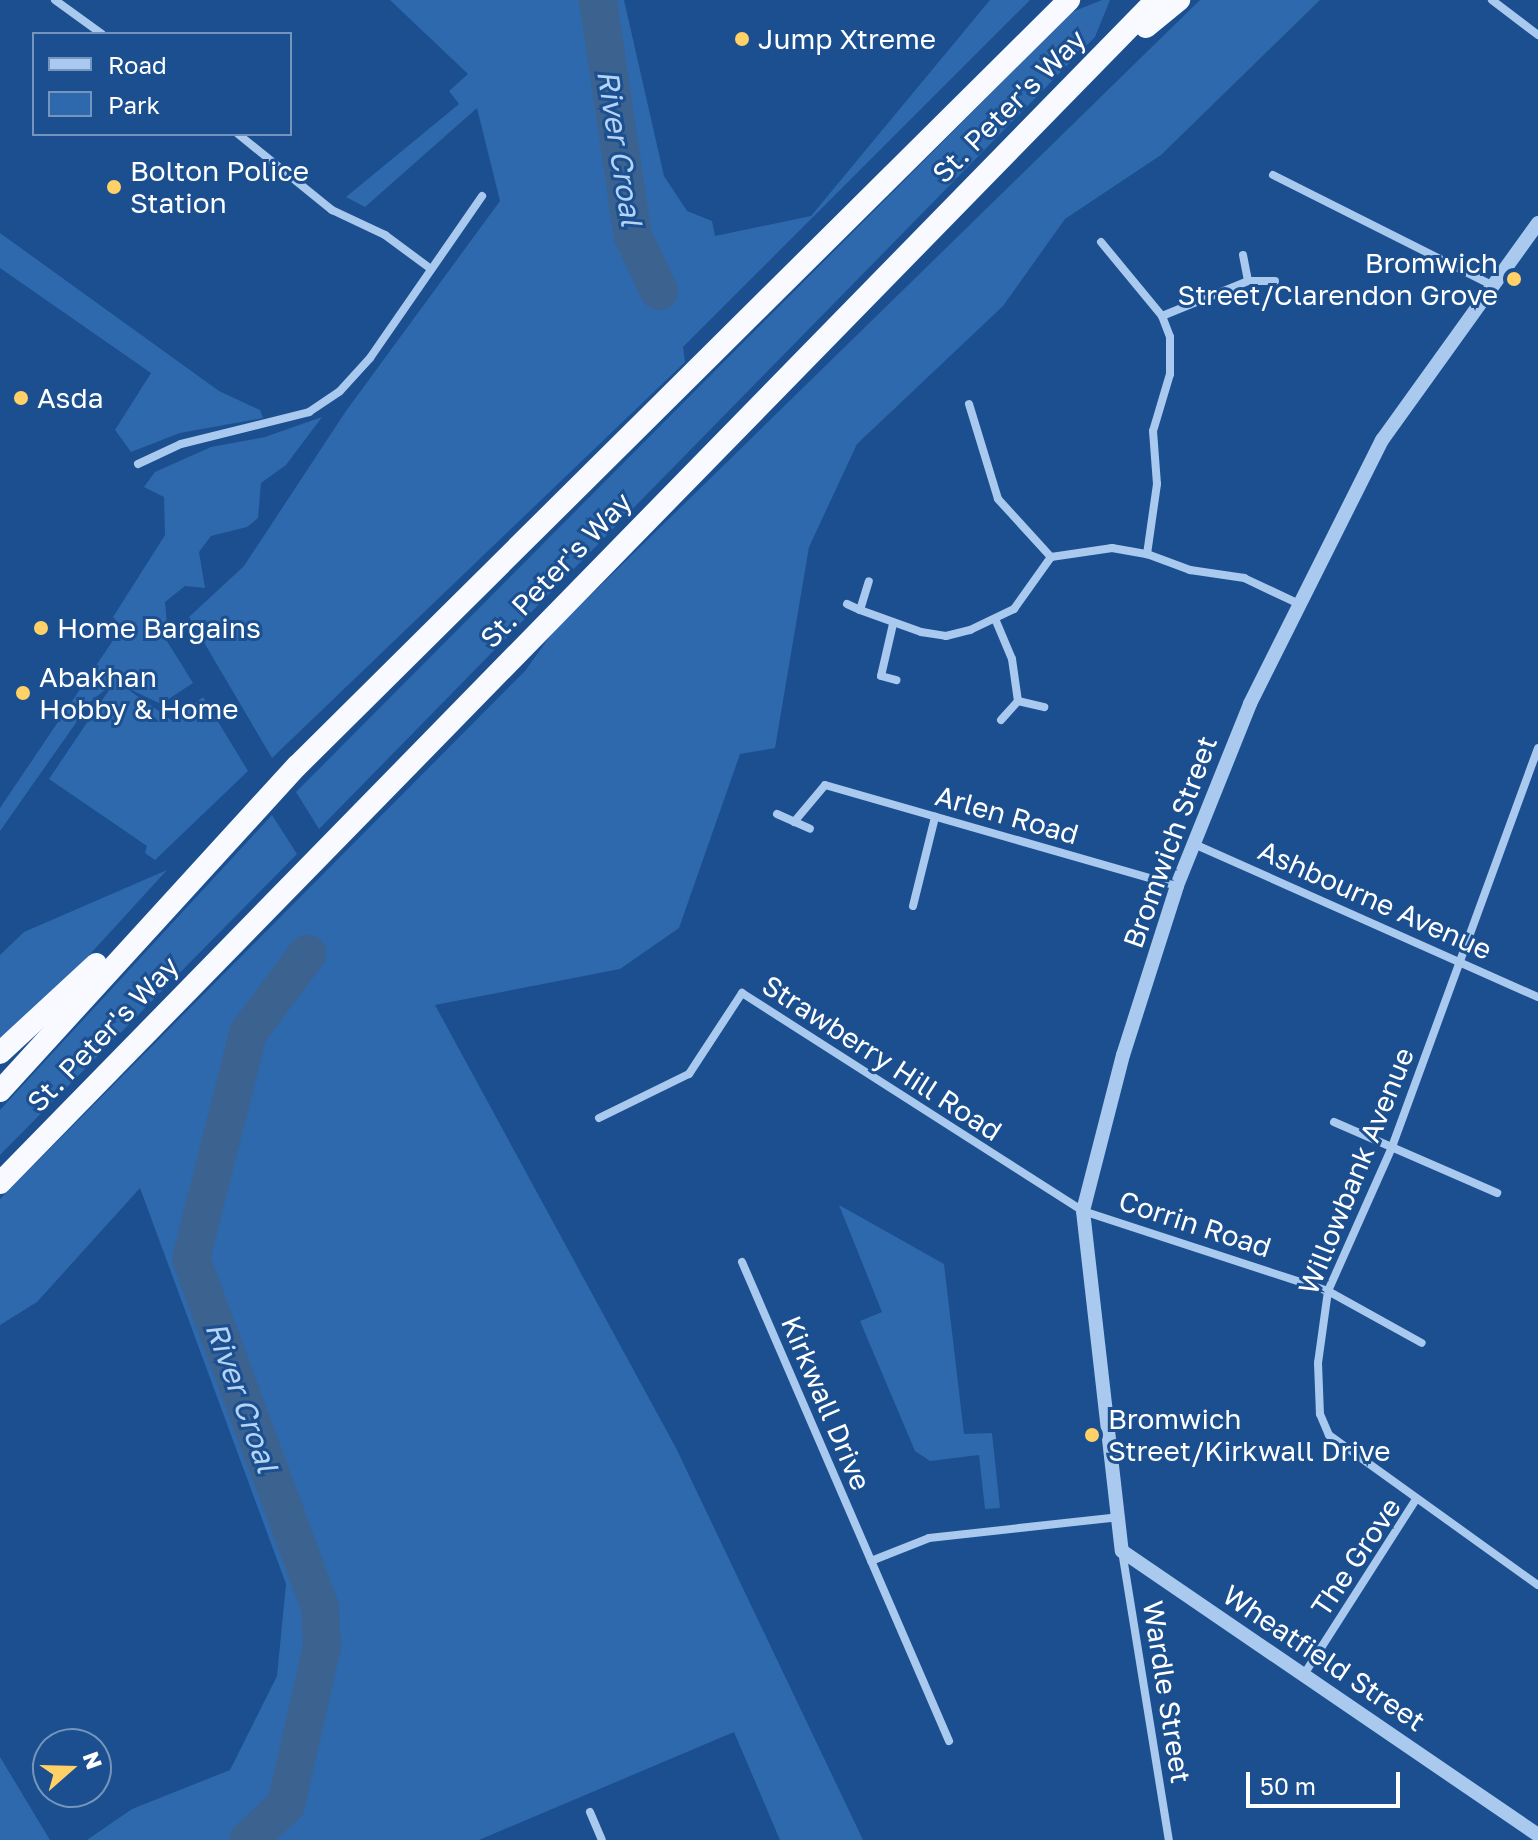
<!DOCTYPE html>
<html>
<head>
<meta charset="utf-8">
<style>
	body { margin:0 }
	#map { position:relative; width:1538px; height:1840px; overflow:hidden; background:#1b4f8f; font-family:"Golos Text",sans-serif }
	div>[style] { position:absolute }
	.green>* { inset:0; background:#2e69ad }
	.river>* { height:38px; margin:-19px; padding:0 19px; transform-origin:19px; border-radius:19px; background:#3c6290 }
	.minor>* { height:8px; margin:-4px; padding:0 4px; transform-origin:4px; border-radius:4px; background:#a9c9ee }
	.tertiary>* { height:14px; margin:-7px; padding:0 7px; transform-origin:7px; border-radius:7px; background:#a9c9ee }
	.trunk>* { height:22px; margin:-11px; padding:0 11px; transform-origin:11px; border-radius:11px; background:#f8faff }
	.dots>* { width:22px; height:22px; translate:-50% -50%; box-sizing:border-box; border:4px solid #1b4f8f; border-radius:50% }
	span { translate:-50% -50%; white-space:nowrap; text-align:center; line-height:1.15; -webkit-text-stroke:6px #1b4f8f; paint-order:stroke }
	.poi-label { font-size:28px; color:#fff }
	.left { translate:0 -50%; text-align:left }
	.right { translate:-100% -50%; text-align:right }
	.street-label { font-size:28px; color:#fff }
	.water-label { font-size:30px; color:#b5d3f5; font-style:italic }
	.legend { position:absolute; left:32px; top:32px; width:260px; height:104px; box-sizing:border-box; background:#1b4f8f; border:2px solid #7695bc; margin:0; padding:10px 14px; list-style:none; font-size:24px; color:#fff }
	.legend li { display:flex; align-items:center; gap:16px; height:40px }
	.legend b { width:40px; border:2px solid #7695bc }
	.north { position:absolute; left:32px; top:1728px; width:80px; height:80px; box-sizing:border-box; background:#1b4f8f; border:2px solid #7695bc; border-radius:50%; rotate:70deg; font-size:22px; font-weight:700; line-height:32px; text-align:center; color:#fff }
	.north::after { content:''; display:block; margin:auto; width:28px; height:36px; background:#ffd166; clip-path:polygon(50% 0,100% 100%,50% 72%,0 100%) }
	.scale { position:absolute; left:1246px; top:1772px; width:154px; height:36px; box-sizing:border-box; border:4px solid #fff; border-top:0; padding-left:10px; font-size:24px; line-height:28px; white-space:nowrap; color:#fff; -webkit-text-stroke:6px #1b4f8f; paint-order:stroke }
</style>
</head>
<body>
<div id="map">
	<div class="green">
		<div style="clip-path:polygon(390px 0,624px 0,664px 176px,687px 211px,712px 221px,715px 236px,811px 216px,990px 0,1030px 0,683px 347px,685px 362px,272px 758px,189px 617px,244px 566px,346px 411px,500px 201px,477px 108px,365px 207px,346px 197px,459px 104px,449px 91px,468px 74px)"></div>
		<div style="clip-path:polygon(1102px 0,1110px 0,1095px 37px,319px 829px,296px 792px,1072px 12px)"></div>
		<div style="clip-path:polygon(1200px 0,1320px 0,1161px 155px,1065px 219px,1003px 306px,857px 444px,809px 547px,775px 748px,740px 754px,679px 928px,620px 969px,435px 1005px,676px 1448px,863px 1840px,780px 1840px,734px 1732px,479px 1840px,87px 1840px,132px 1809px,230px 1770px,277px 1676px,286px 1584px,140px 1188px,37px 1302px,0 1325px,0 1199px,525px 671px,553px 632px)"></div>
		<div style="clip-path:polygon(0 233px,219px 391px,260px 410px,263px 418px,180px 433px,131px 452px,115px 430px,151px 373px,0 268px)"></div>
		<div style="clip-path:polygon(322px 417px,286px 465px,261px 483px,258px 518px,247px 527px,211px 536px,199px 552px,205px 588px,185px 586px,165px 602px,167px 625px,160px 630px,193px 683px,161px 704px,123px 686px,173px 721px,203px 697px,248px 771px,155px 860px,145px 853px,147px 846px,49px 779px,113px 684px,92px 700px,0 831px,0 808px,122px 627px,113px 617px,165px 535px,164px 497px,144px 487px,155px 472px,211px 447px,265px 437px)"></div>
		<div style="clip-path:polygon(272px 815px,297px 854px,0 1155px,0 1110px)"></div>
		<div style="clip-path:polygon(167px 870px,49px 999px,0 1038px,0 955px,24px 932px)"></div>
		<div style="clip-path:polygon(839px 1205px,944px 1264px,964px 1434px,992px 1433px,1000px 1508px,985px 1509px,979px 1455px,930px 1461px,915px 1451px,860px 1321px,882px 1312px)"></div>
		<div style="clip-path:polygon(0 1757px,50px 1840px,0 1840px)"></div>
	</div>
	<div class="river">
		<div style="left:598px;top:0;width:239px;rotate:81.6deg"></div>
		<div style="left:633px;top:236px;width:61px;rotate:64.7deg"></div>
		<div style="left:248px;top:1840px;width:52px;rotate:-42.6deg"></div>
		<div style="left:286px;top:1805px;width:163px;rotate:-77.2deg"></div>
		<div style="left:322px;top:1646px;width:39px;rotate:-93deg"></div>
		<div style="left:320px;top:1607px;width:371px;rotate:-110.3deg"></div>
		<div style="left:191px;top:1259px;width:233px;rotate:-75.8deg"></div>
		<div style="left:248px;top:1033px;width:99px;rotate:-53.2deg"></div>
	</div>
	<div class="minor">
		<div style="left:55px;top:0;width:58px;rotate:35.9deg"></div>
		<div style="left:1492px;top:0;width:58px;rotate:37.3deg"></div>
		<div style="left:238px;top:134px;width:121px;rotate:39deg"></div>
		<div style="left:332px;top:210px;width:59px;rotate:25.3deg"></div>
		<div style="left:385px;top:235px;width:57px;rotate:36.5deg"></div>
		<div style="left:1273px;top:175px;width:245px;rotate:26.7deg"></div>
		<div style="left:1101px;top:242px;width:96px;rotate:50.5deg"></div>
		<div style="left:1162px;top:316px;width:22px;rotate:69deg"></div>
		<div style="left:1170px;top:337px;width:37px;rotate:90deg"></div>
		<div style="left:1170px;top:374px;width:59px;rotate:106.6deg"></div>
		<div style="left:1153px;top:431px;width:53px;rotate:85.7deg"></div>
		<div style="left:1157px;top:484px;width:71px;rotate:98.1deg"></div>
		<div style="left:1243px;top:255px;width:26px;rotate:79deg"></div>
		<div style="left:1248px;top:281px;width:27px"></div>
		<div style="left:1162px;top:316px;width:93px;rotate:-22.1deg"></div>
		<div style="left:969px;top:404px;width:99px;rotate:73deg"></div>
		<div style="left:998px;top:499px;width:79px;rotate:47.6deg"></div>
		<div style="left:138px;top:464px;width:47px;rotate:-24.9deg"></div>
		<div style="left:181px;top:444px;width:132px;rotate:-14deg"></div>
		<div style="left:309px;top:412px;width:37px;rotate:-34deg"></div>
		<div style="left:340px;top:391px;width:45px;rotate:-47.7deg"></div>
		<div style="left:370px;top:358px;width:197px;rotate:-55.3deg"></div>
		<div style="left:847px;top:604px;width:14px;rotate:25deg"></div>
		<div style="left:860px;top:610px;width:30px;rotate:-73deg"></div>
		<div style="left:860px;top:610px;width:65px;rotate:19.8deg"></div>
		<div style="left:921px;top:632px;width:25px;rotate:9deg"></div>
		<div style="left:946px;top:636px;width:25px;rotate:-14deg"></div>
		<div style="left:970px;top:630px;width:49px;rotate:-25.5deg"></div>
		<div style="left:1014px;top:609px;width:64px;rotate:-54.6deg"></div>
		<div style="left:1051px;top:557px;width:62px;rotate:-8.4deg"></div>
		<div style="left:1112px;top:548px;width:36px;rotate:10deg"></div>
		<div style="left:1147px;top:554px;width:46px;rotate:20.4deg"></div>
		<div style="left:1190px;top:570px;width:55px;rotate:8.4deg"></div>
		<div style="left:1244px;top:578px;width:59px;rotate:25.3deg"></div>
		<div style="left:996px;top:621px;width:41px;rotate:67.2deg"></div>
		<div style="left:1012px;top:659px;width:42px;rotate:81.9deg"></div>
		<div style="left:893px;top:624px;width:53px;rotate:103deg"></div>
		<div style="left:881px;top:676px;width:16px;rotate:15deg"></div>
		<div style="left:1001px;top:720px;width:25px;rotate:-48deg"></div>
		<div style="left:1018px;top:701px;width:27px;rotate:13deg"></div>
		<div style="left:1538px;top:748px;width:423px;rotate:110.1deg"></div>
		<div style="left:1393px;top:1145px;width:160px;rotate:114deg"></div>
		<div style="left:1328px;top:1291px;width:73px;rotate:97.9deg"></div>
		<div style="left:1318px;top:1363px;width:51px;rotate:87.8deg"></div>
		<div style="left:1320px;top:1414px;width:23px;rotate:67deg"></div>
		<div style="left:1329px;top:1435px;width:257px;rotate:35.7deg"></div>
		<div style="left:777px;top:814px;width:36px;rotate:24deg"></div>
		<div style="left:794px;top:822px;width:48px;rotate:-50deg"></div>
		<div style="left:825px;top:785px;width:366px;rotate:16deg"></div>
		<div style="left:1194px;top:844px;width:376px;rotate:24deg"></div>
		<div style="left:913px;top:906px;width:92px;rotate:-76.1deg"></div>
		<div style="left:599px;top:1118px;width:100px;rotate:-26.1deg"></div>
		<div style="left:689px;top:1074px;width:97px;rotate:-56.8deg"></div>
		<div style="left:742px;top:993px;width:405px;rotate:32.6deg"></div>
		<div style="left:1083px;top:1211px;width:258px;rotate:18.1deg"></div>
		<div style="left:1328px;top:1291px;width:107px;rotate:29deg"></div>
		<div style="left:1334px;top:1122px;width:178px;rotate:23.5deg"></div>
		<div style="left:742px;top:1262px;width:522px;rotate:66.63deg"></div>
		<div style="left:1122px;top:1551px;width:293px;rotate:80.8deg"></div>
		<div style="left:871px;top:1561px;width:62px;rotate:-21.6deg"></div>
		<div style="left:929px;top:1538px;width:190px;rotate:-6.3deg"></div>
		<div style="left:1303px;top:1676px;width:208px;rotate:-57.4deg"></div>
		<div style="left:590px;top:1812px;width:30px;rotate:67deg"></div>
	</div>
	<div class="tertiary">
		<div style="left:1538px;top:223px;width:267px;rotate:125.7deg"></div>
		<div style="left:1382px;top:440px;width:295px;rotate:116.6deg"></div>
		<div style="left:1250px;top:704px;width:196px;rotate:111.9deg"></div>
		<div style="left:1177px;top:886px;width:177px;rotate:107.7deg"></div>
		<div style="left:1123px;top:1055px;width:161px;rotate:104.4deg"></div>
		<div style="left:1083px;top:1211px;width:342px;rotate:83.5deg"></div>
		<div style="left:1122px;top:1551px;width:504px;rotate:34.32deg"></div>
	</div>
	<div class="trunk">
		<div style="left:1146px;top:27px;width:43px;rotate:-39.3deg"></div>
		<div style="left:0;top:1053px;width:131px;rotate:-42.8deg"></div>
		<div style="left:0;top:1091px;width:440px;rotate:-47.6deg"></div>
		<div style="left:297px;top:766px;width:1088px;rotate:-44.78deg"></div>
		<div style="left:0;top:1183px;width:1654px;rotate:-45.66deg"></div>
	</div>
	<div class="dots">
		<div style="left:742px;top:39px;background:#ffd166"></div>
		<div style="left:114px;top:187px;background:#ffd166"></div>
		<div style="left:1514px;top:279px;background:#ffd166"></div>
		<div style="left:21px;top:398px;background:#ffd166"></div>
		<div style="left:41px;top:628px;background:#ffd166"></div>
		<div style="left:23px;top:693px;background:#ffd166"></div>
		<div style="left:1092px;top:1435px;background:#ffd166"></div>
	</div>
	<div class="poi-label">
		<span class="left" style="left:758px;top:39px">Jump Xtreme</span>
		<span class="left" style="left:130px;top:187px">Bolton Police<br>Station</span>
		<span class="right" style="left:1498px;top:279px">Bromwich<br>Street/Clarendon Grove</span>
		<span class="left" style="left:37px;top:398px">Asda</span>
		<span class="left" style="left:57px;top:628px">Home Bargains</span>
		<span class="left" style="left:39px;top:693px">Abakhan<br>Hobby &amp; Home</span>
		<span class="left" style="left:1108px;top:1435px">Bromwich<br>Street/Kirkwall Drive</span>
	</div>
	<div class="street-label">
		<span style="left:1009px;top:106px;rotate:-45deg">St. Peter's Way</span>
		<span style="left:556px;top:570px;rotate:-46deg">St. Peter's Way</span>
		<span style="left:1007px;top:815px;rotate:16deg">Arlen Road</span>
		<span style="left:1170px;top:842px;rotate:-70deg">Bromwich Street</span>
		<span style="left:1375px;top:900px;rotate:24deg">Ashbourne Avenue</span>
		<span style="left:103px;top:1034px;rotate:-46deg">St. Peter's Way</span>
		<span style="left:882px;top:1058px;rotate:33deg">Strawberry Hill Road</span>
		<span style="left:1356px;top:1171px;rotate:-68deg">Willowbank Avenue</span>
		<span style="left:1195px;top:1224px;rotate:18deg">Corrin Road</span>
		<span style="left:826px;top:1403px;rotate:67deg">Kirkwall Drive</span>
		<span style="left:1356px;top:1557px;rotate:-56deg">The Grove</span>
		<span style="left:1324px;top:1658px;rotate:34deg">Wheatfield Street</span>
		<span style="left:1167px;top:1692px;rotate:81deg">Wardle Street</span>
	</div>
	<div class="water-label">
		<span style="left:620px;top:148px;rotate:81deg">River Croal</span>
		<span style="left:242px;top:1397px;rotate:70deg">River Croal</span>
	</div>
	<ul class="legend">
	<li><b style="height:10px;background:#a9c9ee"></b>Road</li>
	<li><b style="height:22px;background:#2e69ad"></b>Park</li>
	</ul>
	<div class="north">N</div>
	<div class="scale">50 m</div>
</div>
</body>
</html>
